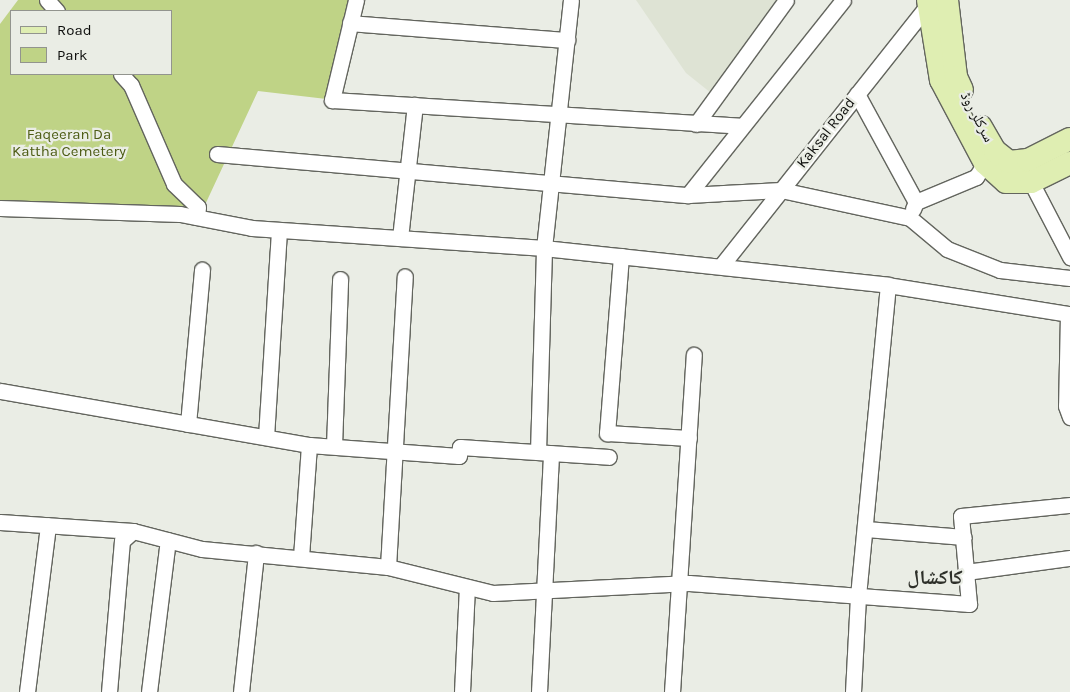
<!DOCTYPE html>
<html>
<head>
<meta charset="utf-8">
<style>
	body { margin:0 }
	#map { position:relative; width:1070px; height:692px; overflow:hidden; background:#eaede5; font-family:Karla,"Noto Naskh Arabic",sans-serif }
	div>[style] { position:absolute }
	.built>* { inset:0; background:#dee3d4 }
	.green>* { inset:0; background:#bfd386 }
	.roads { filter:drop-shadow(1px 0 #63655e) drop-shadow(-1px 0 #63655e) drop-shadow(0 1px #63655e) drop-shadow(0 -1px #63655e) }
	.street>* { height:15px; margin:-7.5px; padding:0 7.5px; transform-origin:7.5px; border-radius:7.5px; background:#fff }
	.primary>* { height:22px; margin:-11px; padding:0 11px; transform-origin:11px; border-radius:11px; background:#dfeeb2 }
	span { translate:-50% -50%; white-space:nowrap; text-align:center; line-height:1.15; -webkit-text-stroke:4.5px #eaede5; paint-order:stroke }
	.street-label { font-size:15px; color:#0d0e0c }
	.park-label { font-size:15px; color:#4d5c14 }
	.district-label { font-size:20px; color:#2d2f29; font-weight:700 }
	.legend { position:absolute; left:10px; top:10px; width:162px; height:65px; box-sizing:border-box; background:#eaede5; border:1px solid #92948e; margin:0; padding:6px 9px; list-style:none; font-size:15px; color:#0d0e0c }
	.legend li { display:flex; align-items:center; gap:10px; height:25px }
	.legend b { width:25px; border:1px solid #92948e }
</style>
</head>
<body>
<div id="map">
	<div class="built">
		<div style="clip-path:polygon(636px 0,790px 0,721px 101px,686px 73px)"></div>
	</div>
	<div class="green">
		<div style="clip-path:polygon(evenodd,18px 0,358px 0,335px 100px,258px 91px,204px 207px,0 214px,0 24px,18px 0,11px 11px,171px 11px,171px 74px,11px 74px,11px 11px)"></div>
	</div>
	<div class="roads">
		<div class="street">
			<div style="left:47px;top:0;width:15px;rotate:48deg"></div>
			<div style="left:356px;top:0;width:103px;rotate:103.5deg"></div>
			<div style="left:332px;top:100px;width:410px;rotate:3.6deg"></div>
			<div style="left:350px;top:23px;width:218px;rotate:4.5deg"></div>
			<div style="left:121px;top:74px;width:15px;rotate:48deg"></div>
			<div style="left:131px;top:85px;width:108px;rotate:66.5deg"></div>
			<div style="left:174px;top:184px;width:33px;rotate:44deg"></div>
			<div style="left:198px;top:207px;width:10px;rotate:96deg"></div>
			<div style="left:857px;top:94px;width:123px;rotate:61.4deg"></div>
			<div style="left:696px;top:124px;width:153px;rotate:-54deg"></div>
			<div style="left:217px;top:154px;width:473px;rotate:5deg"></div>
			<div style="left:688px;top:195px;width:93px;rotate:-3.1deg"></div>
			<div style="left:781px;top:190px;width:132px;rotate:12.2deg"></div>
			<div style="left:910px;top:218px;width:48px;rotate:40deg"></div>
			<div style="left:947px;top:249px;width:57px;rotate:21.6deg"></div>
			<div style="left:1000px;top:270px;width:70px;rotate:6.5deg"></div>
			<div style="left:1031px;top:182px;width:85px;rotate:62.5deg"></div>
			<div style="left:688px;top:195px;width:249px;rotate:-51.5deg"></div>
			<div style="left:0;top:208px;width:180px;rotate:1.9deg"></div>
			<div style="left:180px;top:214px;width:73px;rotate:11deg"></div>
			<div style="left:252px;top:228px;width:293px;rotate:3.9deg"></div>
			<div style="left:544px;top:248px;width:346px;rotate:6.1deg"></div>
			<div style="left:888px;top:285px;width:184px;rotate:9.1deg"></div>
			<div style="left:913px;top:209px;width:8px;rotate:-67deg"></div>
			<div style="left:916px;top:202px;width:65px;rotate:-22.6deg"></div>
			<div style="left:976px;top:177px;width:17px;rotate:-57deg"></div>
			<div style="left:400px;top:238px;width:134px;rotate:-83.6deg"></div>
			<div style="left:621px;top:256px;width:178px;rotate:94.5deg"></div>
			<div style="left:607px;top:433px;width:82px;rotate:3.5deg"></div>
			<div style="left:721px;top:266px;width:337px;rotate:-51.6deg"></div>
			<div style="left:1068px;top:314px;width:92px;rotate:91.2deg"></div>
			<div style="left:1066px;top:406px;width:12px;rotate:70deg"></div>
			<div style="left:0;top:391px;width:314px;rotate:9.9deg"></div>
			<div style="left:309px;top:445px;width:150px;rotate:4.2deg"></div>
			<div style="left:459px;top:456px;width:9px;rotate:-84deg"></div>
			<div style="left:460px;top:447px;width:149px;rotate:3.8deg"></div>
			<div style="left:188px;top:424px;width:155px;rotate:-84.8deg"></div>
			<div style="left:266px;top:437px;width:207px;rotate:-86.4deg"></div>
			<div style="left:334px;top:446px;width:167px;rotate:-87.9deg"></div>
			<div style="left:538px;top:452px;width:204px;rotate:-88.3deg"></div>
			<div style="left:544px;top:248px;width:249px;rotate:-83.8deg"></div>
			<div style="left:0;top:522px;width:133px;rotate:3.9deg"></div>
			<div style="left:133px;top:531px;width:71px;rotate:14.6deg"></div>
			<div style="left:202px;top:549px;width:187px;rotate:5.5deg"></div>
			<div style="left:388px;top:567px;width:108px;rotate:13.9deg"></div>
			<div style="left:493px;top:593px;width:196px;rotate:-2.9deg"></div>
			<div style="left:689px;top:583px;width:281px;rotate:4.3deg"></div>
			<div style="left:969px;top:604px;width:88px;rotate:-95.2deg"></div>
			<div style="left:961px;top:516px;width:110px;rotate:-5.8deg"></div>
			<div style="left:866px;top:529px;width:98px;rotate:4.7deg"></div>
			<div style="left:301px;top:557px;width:112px;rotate:-85.9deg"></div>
			<div style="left:388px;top:567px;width:291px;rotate:-86.7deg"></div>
			<div style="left:966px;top:572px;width:105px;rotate:-7.7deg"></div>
			<div style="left:27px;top:692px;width:168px;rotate:-82.8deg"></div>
			<div style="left:109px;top:692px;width:152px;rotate:-85.1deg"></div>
			<div style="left:122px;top:541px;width:15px;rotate:-42deg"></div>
			<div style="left:149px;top:692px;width:153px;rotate:-82.9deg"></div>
			<div style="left:241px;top:692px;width:140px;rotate:-83.8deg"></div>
			<div style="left:462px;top:692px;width:105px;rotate:-87.3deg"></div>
			<div style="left:539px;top:692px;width:239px;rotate:-87.1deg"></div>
			<div style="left:672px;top:692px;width:338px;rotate:-86.3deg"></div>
			<div style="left:853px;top:692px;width:96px;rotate:-87deg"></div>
			<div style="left:858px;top:596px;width:312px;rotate:-84.5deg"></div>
		</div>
		<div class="primary">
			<div style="left:928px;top:0;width:81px;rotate:80.8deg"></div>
			<div style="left:941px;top:80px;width:94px;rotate:62.1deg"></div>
			<div style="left:985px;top:163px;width:28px;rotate:42deg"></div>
			<div style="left:1006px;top:182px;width:25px"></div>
			<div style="left:1031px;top:182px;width:43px;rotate:-26deg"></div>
			<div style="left:947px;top:0;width:78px;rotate:83.3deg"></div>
			<div style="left:956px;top:77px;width:14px;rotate:65deg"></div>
			<div style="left:981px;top:127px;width:28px;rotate:60deg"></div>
			<div style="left:995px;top:151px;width:18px;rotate:38deg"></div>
			<div style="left:1009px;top:162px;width:19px;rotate:-6deg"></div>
			<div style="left:1028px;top:160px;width:47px;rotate:-26.6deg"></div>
		</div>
	</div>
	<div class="street-label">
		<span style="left:977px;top:117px;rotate:62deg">سرکلر روڈ</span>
		<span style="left:826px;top:133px;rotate:-52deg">Kaksal Road</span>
	</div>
	<div class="park-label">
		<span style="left:69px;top:143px">Faqeeran Da<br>Kattha Cemetery</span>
	</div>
	<div class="district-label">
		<span style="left:935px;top:577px">کاکشال</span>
	</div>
	<ul class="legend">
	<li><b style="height:6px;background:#dfeeb2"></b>Road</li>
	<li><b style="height:14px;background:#bfd386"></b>Park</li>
	</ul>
</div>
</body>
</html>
